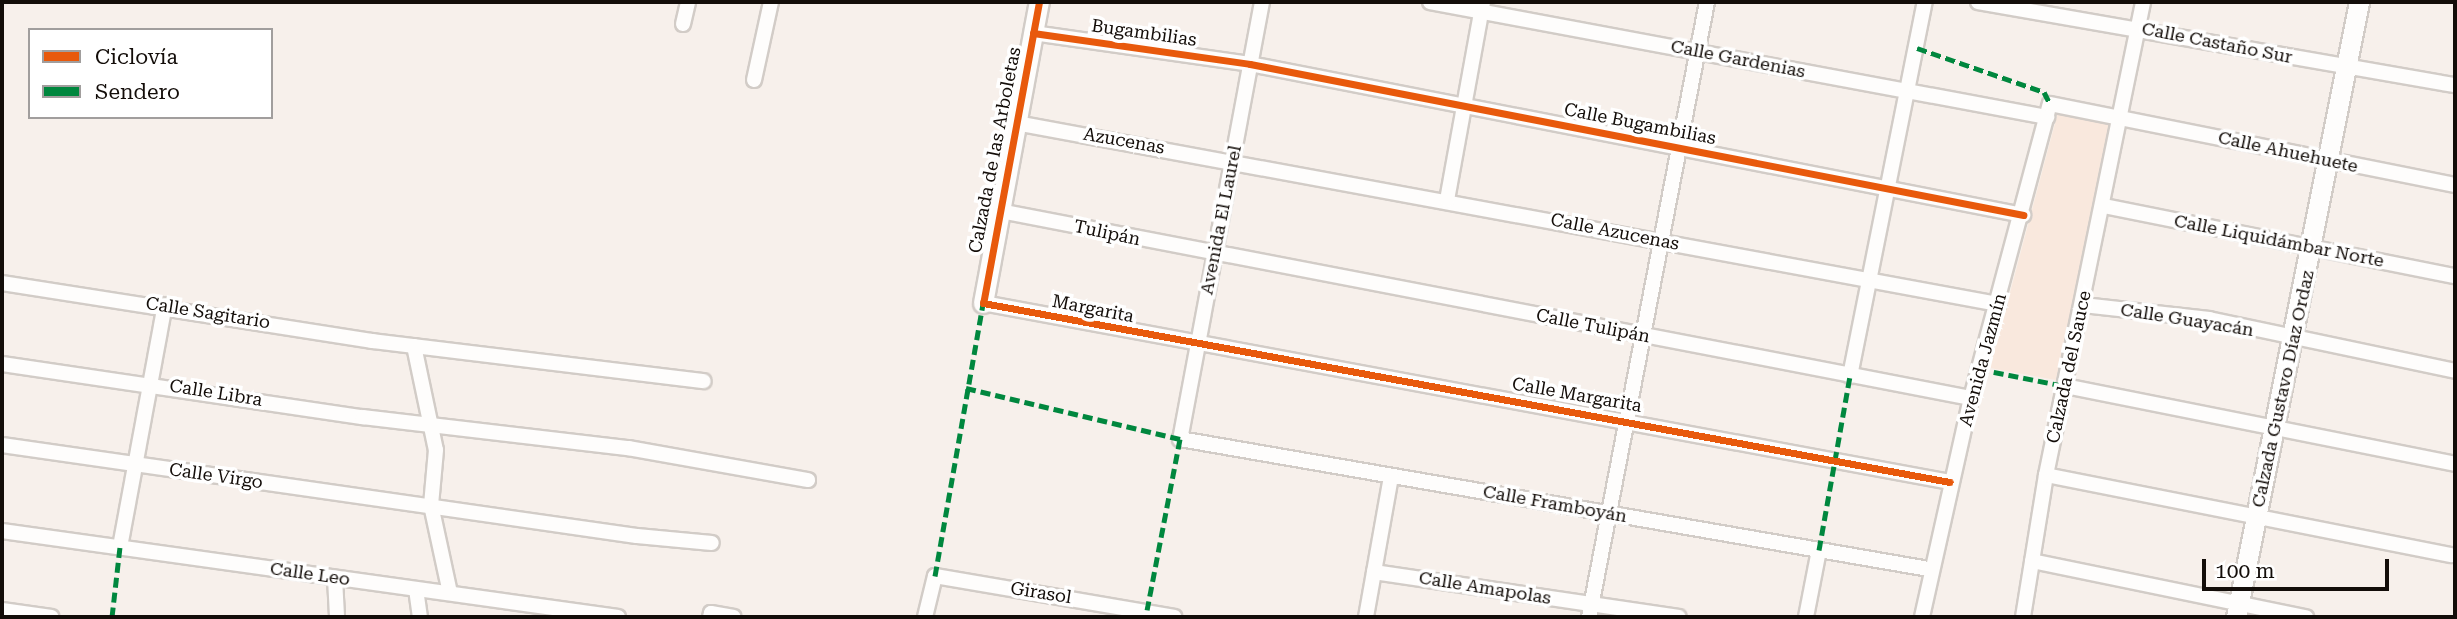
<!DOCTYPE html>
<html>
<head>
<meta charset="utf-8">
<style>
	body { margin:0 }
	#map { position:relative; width:2457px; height:619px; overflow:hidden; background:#f7f0eb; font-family:"Roboto Serif",serif }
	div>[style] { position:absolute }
	.built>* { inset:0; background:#f9e8dd }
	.roads { filter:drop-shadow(2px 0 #d2ccc7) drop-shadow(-2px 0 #d2ccc7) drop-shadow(0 2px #d2ccc7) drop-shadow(0 -2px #d2ccc7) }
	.street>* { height:14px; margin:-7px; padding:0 7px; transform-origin:7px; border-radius:7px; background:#fefdfc }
	.secondary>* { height:19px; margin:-9.5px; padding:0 9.5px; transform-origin:9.5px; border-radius:9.5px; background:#fefdfc }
	.quiet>* { height:5px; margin-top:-2.5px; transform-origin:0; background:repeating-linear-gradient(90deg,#00873e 0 10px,transparent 0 15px) }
	.cycleway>* { height:7px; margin:-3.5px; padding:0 3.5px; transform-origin:3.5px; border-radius:3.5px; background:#e8590c }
	span { translate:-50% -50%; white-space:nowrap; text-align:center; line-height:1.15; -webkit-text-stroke:7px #fff; paint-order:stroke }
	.street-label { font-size:18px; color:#130d09 }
	.frame { position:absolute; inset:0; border:4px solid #130d09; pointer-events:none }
	.legend { position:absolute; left:28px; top:28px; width:245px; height:91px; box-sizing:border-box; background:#fff; border:2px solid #a19e9d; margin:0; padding:9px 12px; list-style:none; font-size:21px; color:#130d09 }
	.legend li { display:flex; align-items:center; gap:14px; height:35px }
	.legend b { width:35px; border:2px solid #a19e9d }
	.scale { position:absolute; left:2202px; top:559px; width:187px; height:32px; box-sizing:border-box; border:4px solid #130d09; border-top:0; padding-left:9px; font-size:21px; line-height:24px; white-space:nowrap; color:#130d09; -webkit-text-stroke:5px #fff; paint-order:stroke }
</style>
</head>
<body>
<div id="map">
	<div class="built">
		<div style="clip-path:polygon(2058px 112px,2111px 122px,2056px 380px,1990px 368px)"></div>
	</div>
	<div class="roads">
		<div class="street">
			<div style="left:1262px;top:2px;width:445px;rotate:100.6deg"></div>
			<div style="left:1180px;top:439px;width:760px;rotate:9.85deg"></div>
			<div style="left:1430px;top:2px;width:628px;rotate:10.56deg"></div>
			<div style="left:1978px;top:2px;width:484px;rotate:9.9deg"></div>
			<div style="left:683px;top:24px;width:23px;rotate:-77deg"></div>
			<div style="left:1033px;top:33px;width:219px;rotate:8.1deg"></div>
			<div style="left:1250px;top:64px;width:788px;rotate:11.05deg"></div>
			<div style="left:754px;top:80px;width:80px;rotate:-77.7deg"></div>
			<div style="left:1016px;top:123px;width:999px;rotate:10.44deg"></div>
			<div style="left:1447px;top:200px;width:201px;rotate:-79.7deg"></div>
			<div style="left:2104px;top:206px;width:358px;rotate:11.3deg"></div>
			<div style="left:1000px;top:211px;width:989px;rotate:10.9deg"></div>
			<div style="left:2px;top:283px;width:375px;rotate:8.9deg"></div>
			<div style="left:372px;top:341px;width:334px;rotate:6.9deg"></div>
			<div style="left:983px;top:303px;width:983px;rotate:10.49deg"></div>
			<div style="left:2083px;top:305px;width:127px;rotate:6.3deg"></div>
			<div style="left:2209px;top:319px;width:251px;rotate:11.9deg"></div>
			<div style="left:414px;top:346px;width:106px;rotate:78.1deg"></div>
			<div style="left:436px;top:450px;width:55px;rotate:95.2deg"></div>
			<div style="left:431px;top:505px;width:90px;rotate:77.8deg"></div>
			<div style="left:2px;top:364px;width:365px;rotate:8.4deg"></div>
			<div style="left:363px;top:417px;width:267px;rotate:6.7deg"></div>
			<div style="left:628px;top:448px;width:183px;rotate:10.1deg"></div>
			<div style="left:1850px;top:376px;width:381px;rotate:-78.7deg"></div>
			<div style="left:2065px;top:386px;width:398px;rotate:11.3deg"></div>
			<div style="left:2px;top:445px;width:641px;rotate:8.16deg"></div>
			<div style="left:637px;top:536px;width:75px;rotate:5.3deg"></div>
			<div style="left:2046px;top:475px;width:413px;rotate:11.2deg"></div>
			<div style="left:2px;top:531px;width:622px;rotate:7.95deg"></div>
			<div style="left:120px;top:547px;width:246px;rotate:-79.5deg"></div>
			<div style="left:2032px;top:561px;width:280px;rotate:11.6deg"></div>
			<div style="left:1374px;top:572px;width:308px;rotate:8.4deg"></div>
			<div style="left:335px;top:578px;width:39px;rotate:87deg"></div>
			<div style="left:416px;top:589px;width:28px;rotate:82deg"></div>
			<div style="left:2px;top:610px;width:50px;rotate:8deg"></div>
			<div style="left:710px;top:617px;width:4px;rotate:-76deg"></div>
			<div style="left:711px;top:613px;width:23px;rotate:10deg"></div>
			<div style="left:925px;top:617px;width:42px;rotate:-76.3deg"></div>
			<div style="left:935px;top:576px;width:243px;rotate:9.7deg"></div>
			<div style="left:1366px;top:617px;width:143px;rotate:-79.9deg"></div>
			<div style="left:1589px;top:617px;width:626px;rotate:-79.14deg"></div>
			<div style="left:1806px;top:617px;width:68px;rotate:-79deg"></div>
			<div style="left:1922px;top:617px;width:224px;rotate:-77.4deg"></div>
			<div style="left:1971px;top:398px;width:304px;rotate:-75deg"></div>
			<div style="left:2050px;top:104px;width:413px;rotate:11.3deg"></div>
			<div style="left:2023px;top:617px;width:144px;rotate:-80.8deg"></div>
			<div style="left:2046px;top:475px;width:483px;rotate:-78.4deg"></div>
		</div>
		<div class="secondary">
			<div style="left:983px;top:303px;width:306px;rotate:-79.5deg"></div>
			<div style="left:2236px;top:617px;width:627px;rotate:-78.69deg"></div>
		</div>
	</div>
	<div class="quiet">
		<div style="left:1917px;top:48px;width:134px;rotate:19.1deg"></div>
		<div style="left:2044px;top:92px;width:13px;rotate:63deg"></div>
		<div style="left:1979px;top:369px;width:88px;rotate:11.2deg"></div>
		<div style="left:966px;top:388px;width:220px;rotate:13.4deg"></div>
		<div style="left:1180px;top:439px;width:174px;rotate:100.9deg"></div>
		<div style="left:1819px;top:550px;width:177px;rotate:-79.9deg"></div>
		<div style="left:935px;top:576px;width:277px;rotate:-80deg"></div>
		<div style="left:112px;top:617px;width:70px;rotate:-83.5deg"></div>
	</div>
	<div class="cycleway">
		<div style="left:1039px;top:2px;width:306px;rotate:100.5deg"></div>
		<div style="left:983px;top:303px;width:983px;rotate:10.49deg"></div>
		<div style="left:1033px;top:33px;width:219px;rotate:8.1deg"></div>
		<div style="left:1250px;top:64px;width:788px;rotate:11.05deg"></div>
	</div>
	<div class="street-label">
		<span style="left:1144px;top:33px;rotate:8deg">Bugambilias</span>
		<span style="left:2217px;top:43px;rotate:11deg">Calle Castaño Sur</span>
		<span style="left:1738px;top:59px;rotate:11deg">Calle Gardenias</span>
		<span style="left:1640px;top:124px;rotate:11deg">Calle Bugambilias</span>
		<span style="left:1124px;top:141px;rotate:10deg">Azucenas</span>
		<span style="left:995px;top:150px;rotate:-79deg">Calzada de las Arboletas</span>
		<span style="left:2288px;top:152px;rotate:12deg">Calle Ahuehuete</span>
		<span style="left:1221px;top:220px;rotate:-79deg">Avenida El Laurel</span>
		<span style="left:1615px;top:232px;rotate:11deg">Calle Azucenas</span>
		<span style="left:1107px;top:233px;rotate:12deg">Tulipán</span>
		<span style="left:2279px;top:241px;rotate:11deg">Calle Liquidámbar Norte</span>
		<span style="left:1093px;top:309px;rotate:11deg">Margarita</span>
		<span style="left:208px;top:313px;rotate:9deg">Calle Sagitario</span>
		<span style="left:2187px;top:320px;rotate:9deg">Calle Guayacán</span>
		<span style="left:1593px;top:326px;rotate:11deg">Calle Tulipán</span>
		<span style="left:1983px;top:360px;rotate:-75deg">Avenida Jazmín</span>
		<span style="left:2069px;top:367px;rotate:-78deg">Calzada del Sauce</span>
		<span style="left:2283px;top:389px;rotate:-78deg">Calzada Gustavo Díaz Ordaz</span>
		<span style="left:216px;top:393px;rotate:9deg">Calle Libra</span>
		<span style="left:1577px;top:395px;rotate:10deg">Calle Margarita</span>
		<span style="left:216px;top:476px;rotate:8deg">Calle Virgo</span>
		<span style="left:1555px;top:504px;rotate:10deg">Calle Framboyán</span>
		<span style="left:310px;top:574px;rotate:8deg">Calle Leo</span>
		<span style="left:1485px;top:588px;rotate:9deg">Calle Amapolas</span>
		<span style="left:1041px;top:593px;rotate:9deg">Girasol</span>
	</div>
	<div class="frame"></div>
	<ul class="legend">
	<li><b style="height:9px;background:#e8590c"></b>Ciclovía</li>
	<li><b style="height:9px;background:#00873e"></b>Sendero</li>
	</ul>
	<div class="scale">100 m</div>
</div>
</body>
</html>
